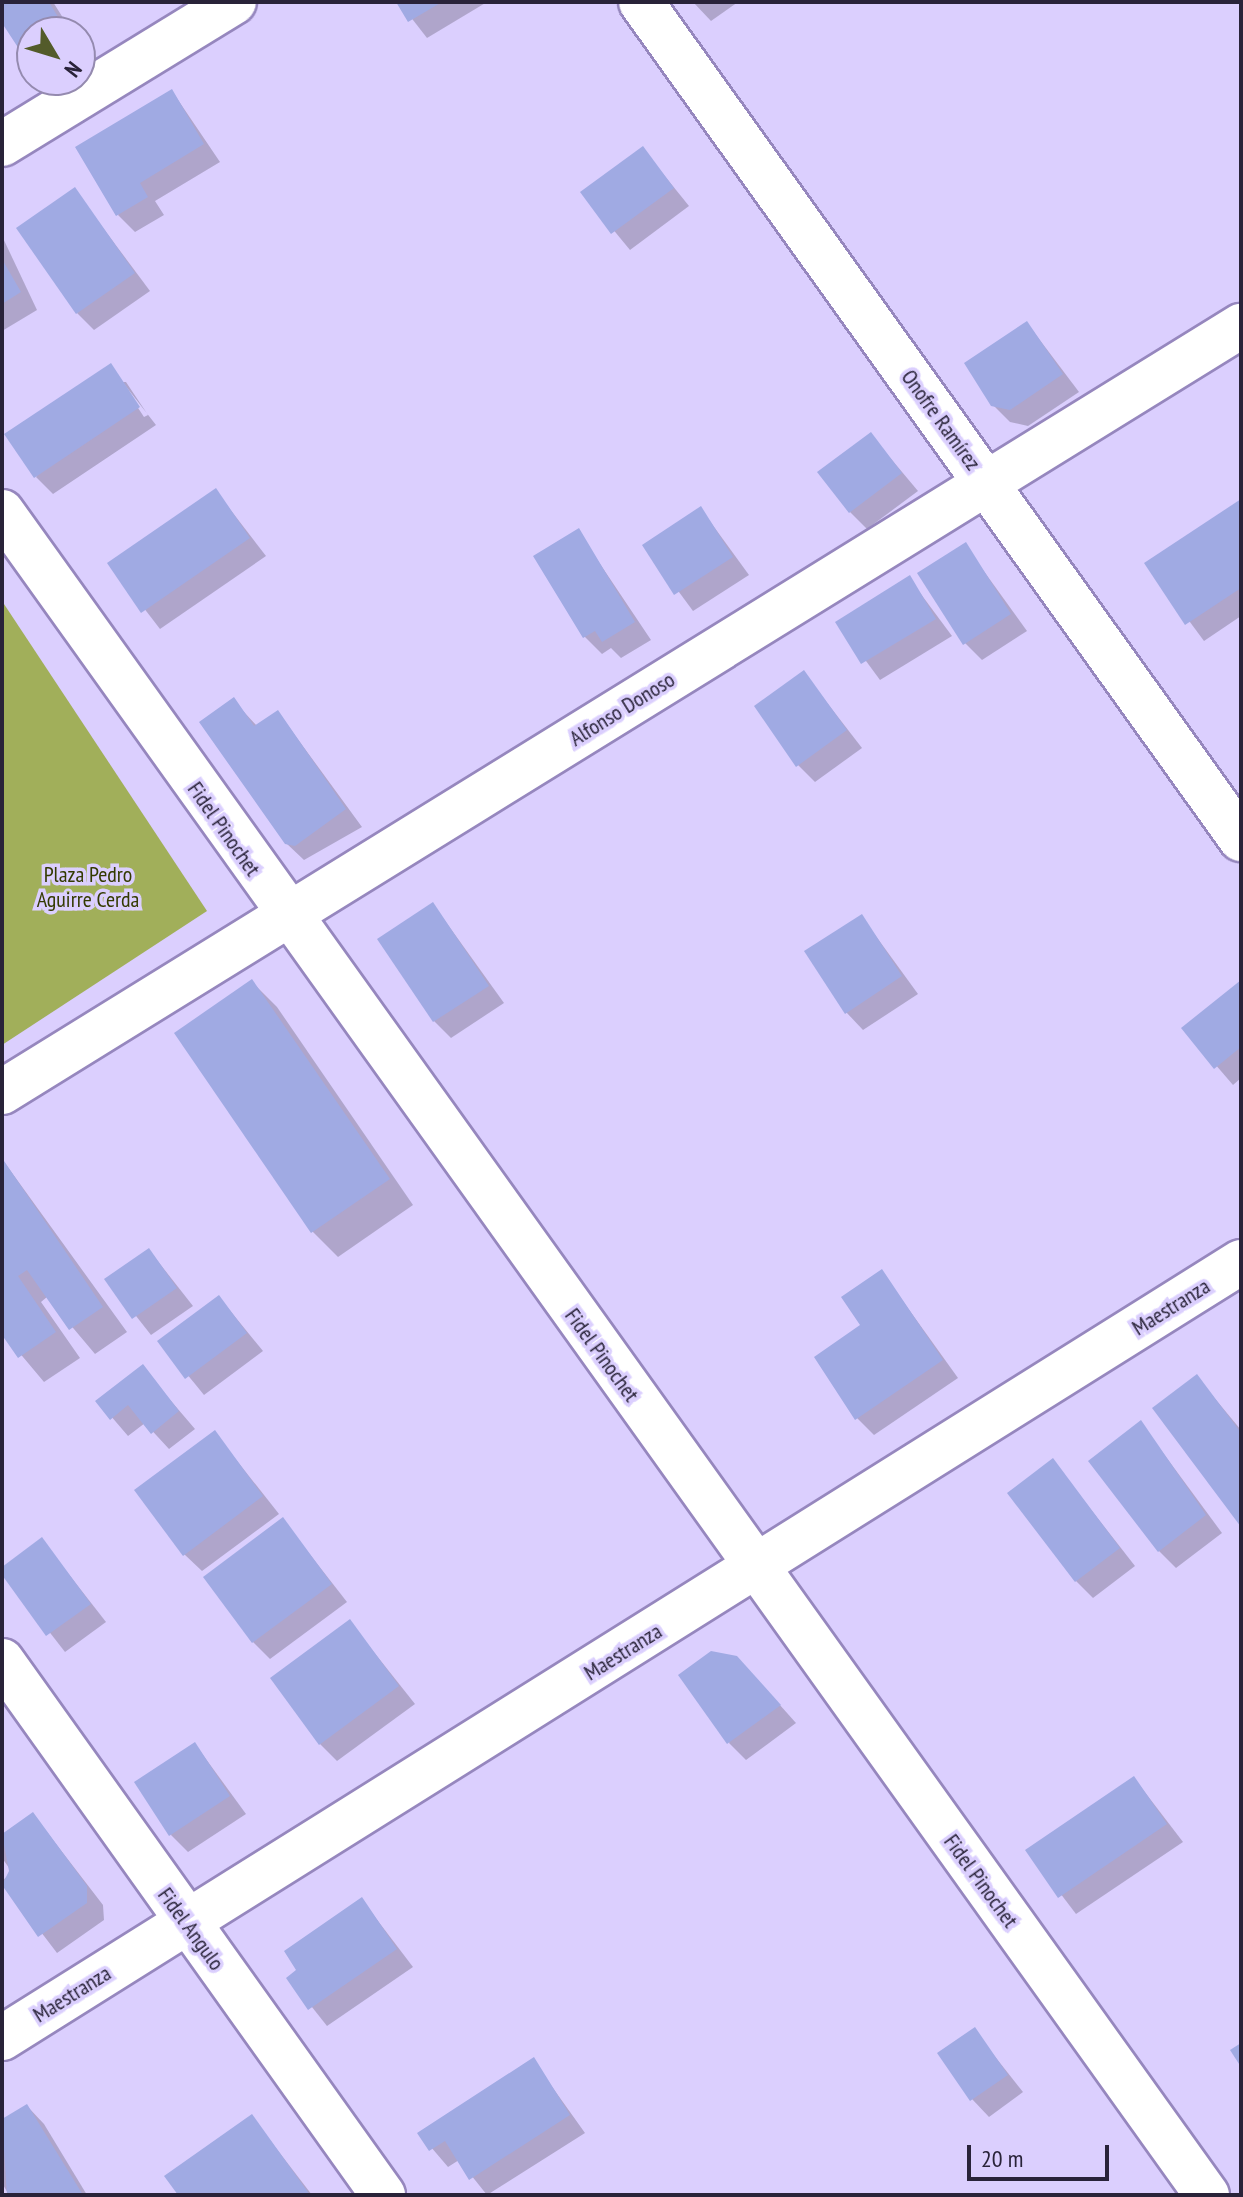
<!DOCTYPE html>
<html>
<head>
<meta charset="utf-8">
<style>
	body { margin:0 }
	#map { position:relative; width:1243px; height:2197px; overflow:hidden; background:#dbcffe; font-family:"PT Sans Narrow",sans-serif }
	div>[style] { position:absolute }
	.green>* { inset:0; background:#a1af5a }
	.shadow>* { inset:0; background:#0003 }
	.building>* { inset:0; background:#a0aae3 }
	.roads { filter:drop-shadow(2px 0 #9687be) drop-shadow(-2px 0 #9687be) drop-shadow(0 2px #9687be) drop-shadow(0 -2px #9687be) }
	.minor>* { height:44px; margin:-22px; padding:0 22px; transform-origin:22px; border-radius:22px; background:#fff }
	span { translate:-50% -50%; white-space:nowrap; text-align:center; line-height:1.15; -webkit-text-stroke:7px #dbcffe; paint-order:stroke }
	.street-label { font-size:22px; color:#292339 }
	.park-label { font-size:22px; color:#333a01 }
	.frame { position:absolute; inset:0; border:4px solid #292339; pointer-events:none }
	.north { position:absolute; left:16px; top:16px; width:80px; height:80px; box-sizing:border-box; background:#dbcffe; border:2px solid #948aaf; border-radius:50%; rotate:128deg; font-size:22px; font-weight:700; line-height:32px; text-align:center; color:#292339 }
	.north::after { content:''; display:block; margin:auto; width:28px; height:36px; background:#535b2a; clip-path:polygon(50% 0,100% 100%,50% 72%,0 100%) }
	.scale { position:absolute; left:967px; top:2145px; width:142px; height:36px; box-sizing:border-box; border:4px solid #292339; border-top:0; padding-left:10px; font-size:24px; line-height:28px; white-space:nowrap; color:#292339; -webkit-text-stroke:6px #dbcffe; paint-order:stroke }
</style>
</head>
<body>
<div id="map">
	<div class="green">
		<div style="clip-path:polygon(2px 601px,207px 911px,2px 1045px)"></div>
	</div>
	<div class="shadow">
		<div style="clip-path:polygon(2px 2px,53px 2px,72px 32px,32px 32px,32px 60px,2px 19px)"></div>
		<div style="clip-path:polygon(399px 2px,487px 2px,427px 38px)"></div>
		<div style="clip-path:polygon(693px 2px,738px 2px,711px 21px)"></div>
		<div style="clip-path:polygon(172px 91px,220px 162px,155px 201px,164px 215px,135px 232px,118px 215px)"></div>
		<div style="clip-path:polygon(643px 149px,689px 206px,630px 250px,583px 193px)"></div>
		<div style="clip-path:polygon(74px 189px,150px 291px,94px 330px,77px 313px)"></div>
		<div style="clip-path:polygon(2px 236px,37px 310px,2px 331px)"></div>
		<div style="clip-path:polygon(1027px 323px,1079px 392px,1028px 426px,1010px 422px,992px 404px)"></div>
		<div style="clip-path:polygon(evenodd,110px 366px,156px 425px,53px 494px,36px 477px,110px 366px,121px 382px,126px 382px,148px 415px,144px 417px,121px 382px)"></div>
		<div style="clip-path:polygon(871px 435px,918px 491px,867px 529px,850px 512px)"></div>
		<div style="clip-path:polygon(216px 491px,266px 556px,160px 629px,110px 564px)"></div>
		<div style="clip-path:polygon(1241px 501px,1241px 616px,1204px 641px,1147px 564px)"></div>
		<div style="clip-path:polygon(701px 509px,749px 575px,693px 611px,645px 546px)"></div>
		<div style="clip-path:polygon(578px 531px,651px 640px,621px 658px,611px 648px,602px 654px,585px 637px)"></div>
		<div style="clip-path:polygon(965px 545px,1027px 631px,982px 660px,965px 643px)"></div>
		<div style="clip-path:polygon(909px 578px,952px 636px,880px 680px,838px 623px)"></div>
		<div style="clip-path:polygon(804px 673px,862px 748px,815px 782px,798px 765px)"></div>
		<div style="clip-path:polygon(233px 700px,257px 726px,278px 712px,362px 827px,304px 860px,286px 843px)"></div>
		<div style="clip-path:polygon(433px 904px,504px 1003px,451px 1038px,434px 1021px)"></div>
		<div style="clip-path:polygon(862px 917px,918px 994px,863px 1030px,846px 1012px)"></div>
		<div style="clip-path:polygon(252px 982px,277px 1007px,413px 1205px,338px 1257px,313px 1232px,177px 1034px)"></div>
		<div style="clip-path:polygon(1241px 982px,1241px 1078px,1233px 1085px,1184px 1028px)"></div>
		<div style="clip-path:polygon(2px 1159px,127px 1332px,95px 1354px,47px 1297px,41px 1302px,80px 1358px,44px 1382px,2px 1332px)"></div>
		<div style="clip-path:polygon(149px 1250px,193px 1306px,151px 1335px,107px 1279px)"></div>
		<div style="clip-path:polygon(882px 1272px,958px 1378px,874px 1435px,857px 1418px,863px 1326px)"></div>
		<div style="clip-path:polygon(219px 1297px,263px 1351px,204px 1395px,160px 1341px)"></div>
		<div style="clip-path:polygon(142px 1367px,195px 1429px,169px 1449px,145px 1423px,128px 1436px,98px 1401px)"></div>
		<div style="clip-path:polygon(1197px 1377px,1241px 1430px,1241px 1524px)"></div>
		<div style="clip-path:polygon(1141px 1423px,1222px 1533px,1176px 1568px,1159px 1551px)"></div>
		<div style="clip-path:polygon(215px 1433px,279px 1514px,202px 1571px,184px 1554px)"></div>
		<div style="clip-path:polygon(1053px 1461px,1135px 1566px,1093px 1598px,1076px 1581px)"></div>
		<div style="clip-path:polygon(283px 1520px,347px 1602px,270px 1659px,253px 1642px)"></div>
		<div style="clip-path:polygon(42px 1540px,106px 1622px,65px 1652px,2px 1571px)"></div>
		<div style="clip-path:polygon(350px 1622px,415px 1704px,337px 1761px,320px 1744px)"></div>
		<div style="clip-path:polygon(754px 1676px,796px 1723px,746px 1760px,729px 1743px)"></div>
		<div style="clip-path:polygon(195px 1744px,246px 1814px,188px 1852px,171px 1835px)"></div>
		<div style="clip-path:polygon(1134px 1778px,1183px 1842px,1076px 1914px,1028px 1851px)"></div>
		<div style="clip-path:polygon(33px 1814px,103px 1905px,104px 1920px,57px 1953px,2px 1881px,12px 1872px,2px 1858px,2px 1836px)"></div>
		<div style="clip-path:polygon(362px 1900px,413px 1967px,327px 2026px,289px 1978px)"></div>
		<div style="clip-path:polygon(974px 2030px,1023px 2092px,989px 2117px,972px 2099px)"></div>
		<div style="clip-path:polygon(533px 2060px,585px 2133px,487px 2195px,459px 2160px,448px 2167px,419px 2133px)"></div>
		<div style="clip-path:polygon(27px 2106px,44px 2124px,87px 2195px,9px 2195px,2px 2183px,2px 2121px)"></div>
		<div style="clip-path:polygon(252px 2117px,312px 2195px,180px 2195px)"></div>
	</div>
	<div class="building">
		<div style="clip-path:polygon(2px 2px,49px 2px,61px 22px,32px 32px,19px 49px,2px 23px)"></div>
		<div style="clip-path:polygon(396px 2px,442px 2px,408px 22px)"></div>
		<div style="clip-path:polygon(172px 89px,204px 144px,140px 183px,148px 197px,116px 216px,75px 147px)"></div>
		<div style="clip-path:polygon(643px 146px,674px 188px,611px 234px,580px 192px)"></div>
		<div style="clip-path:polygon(75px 187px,135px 273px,76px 314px,16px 228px)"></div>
		<div style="clip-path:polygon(2px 259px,21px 292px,2px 304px)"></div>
		<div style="clip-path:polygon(1027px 321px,1063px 374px,1010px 410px,991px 406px,964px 363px)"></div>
		<div style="clip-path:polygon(111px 363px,140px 407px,34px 478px,4px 434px)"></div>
		<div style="clip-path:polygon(871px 432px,902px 473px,849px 513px,817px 472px)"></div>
		<div style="clip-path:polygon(216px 488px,250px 538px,141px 613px,107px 563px)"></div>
		<div style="clip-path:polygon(1241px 499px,1241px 588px,1185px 625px,1144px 563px)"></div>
		<div style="clip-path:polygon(701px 506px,733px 557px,674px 595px,642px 545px)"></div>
		<div style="clip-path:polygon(579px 528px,635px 622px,602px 642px,595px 631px,583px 638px,533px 556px)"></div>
		<div style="clip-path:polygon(966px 542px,1011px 614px,963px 645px,917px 573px)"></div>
		<div style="clip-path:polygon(910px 575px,936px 619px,861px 664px,835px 622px)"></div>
		<div style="clip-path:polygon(804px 670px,847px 730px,796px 767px,754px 706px)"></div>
		<div style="clip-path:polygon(234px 697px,254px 726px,278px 710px,346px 809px,295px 846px,285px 844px,199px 722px)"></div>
		<div style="clip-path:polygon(433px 902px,489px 986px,433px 1022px,377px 939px)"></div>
		<div style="clip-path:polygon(862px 914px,902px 976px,845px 1014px,804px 951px)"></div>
		<div style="clip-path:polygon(252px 979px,390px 1179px,311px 1233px,174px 1033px)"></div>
		<div style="clip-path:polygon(1241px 980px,1241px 1047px,1214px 1069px,1181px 1028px)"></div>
		<div style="clip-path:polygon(2px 1158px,103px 1307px,69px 1330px,27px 1270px,18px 1276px,56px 1332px,18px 1358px,2px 1335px)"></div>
		<div style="clip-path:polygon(149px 1248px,177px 1288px,132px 1319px,104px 1279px)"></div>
		<div style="clip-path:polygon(882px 1269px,943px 1360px,855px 1420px,814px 1357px,860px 1325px,841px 1297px)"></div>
		<div style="clip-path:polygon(219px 1295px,247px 1333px,185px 1379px,157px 1341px)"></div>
		<div style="clip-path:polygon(143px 1364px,179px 1411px,151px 1434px,128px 1405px,110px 1420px,95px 1401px)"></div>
		<div style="clip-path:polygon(1197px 1374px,1241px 1433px,1241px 1527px,1152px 1408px)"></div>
		<div style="clip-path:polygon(1141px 1420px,1206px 1515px,1158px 1552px,1088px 1461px)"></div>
		<div style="clip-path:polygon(215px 1430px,263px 1496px,183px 1556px,134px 1490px)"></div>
		<div style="clip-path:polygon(1053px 1458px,1120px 1548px,1075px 1582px,1007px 1493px)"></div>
		<div style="clip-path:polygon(283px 1517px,332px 1584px,252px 1643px,203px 1577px)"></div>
		<div style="clip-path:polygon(42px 1537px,91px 1604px,46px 1636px,2px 1575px,2px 1567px)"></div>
		<div style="clip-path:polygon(350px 1619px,399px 1686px,319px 1745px,270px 1678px)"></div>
		<div style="clip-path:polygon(711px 1651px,737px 1656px,781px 1705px,727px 1744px,678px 1675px)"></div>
		<div style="clip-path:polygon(195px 1742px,230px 1796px,169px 1836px,134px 1782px)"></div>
		<div style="clip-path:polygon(1134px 1776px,1167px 1824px,1058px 1898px,1025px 1850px)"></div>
		<div style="clip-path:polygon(33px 1812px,87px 1886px,87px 1903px,38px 1937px,2px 1885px,9px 1871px,2px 1834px)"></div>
		<div style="clip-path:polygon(362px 1897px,397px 1949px,308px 2010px,286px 1978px,296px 1970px,284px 1951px)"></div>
		<div style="clip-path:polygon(975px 2027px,1008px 2075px,970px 2101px,937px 2053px)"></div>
		<div style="clip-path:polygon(1241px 2043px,1241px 2067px,1230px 2050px)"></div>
		<div style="clip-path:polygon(534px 2057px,570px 2115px,469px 2180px,445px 2141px,429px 2151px,417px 2133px)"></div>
		<div style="clip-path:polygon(27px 2104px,83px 2195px,7px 2195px,2px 2119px)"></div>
		<div style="clip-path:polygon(252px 2114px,310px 2195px,178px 2195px,164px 2176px)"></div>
	</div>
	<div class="roads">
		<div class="minor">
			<div style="left:641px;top:2px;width:1030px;rotate:54.37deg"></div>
			<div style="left:2px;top:144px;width:272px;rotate:-31.5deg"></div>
			<div style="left:2px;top:512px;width:2070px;rotate:54.4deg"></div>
			<div style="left:2px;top:1092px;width:1457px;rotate:-31.73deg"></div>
			<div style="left:2px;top:1661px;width:656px;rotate:54.49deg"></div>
			<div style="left:2px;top:2038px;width:1462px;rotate:-32.06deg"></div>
		</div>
	</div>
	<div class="street-label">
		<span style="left:941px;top:420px;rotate:54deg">Onofre Ramírez</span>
		<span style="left:622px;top:709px;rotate:-32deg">Alfonso Donoso</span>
		<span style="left:224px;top:829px;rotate:55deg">Fidel Pinochet</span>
		<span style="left:1171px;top:1307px;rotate:-32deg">Maestranza</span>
		<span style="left:602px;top:1355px;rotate:54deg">Fidel Pinochet</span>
		<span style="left:623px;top:1652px;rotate:-32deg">Maestranza</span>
		<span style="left:981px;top:1881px;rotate:54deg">Fidel Pinochet</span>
		<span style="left:191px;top:1929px;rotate:54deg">Fidel Angulo</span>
		<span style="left:72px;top:1994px;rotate:-32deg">Maestranza</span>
	</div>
	<div class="park-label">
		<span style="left:88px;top:887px">Plaza Pedro<br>Aguirre Cerda</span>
	</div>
	<div class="frame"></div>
	<div class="north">N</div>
	<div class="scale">20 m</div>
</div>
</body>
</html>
